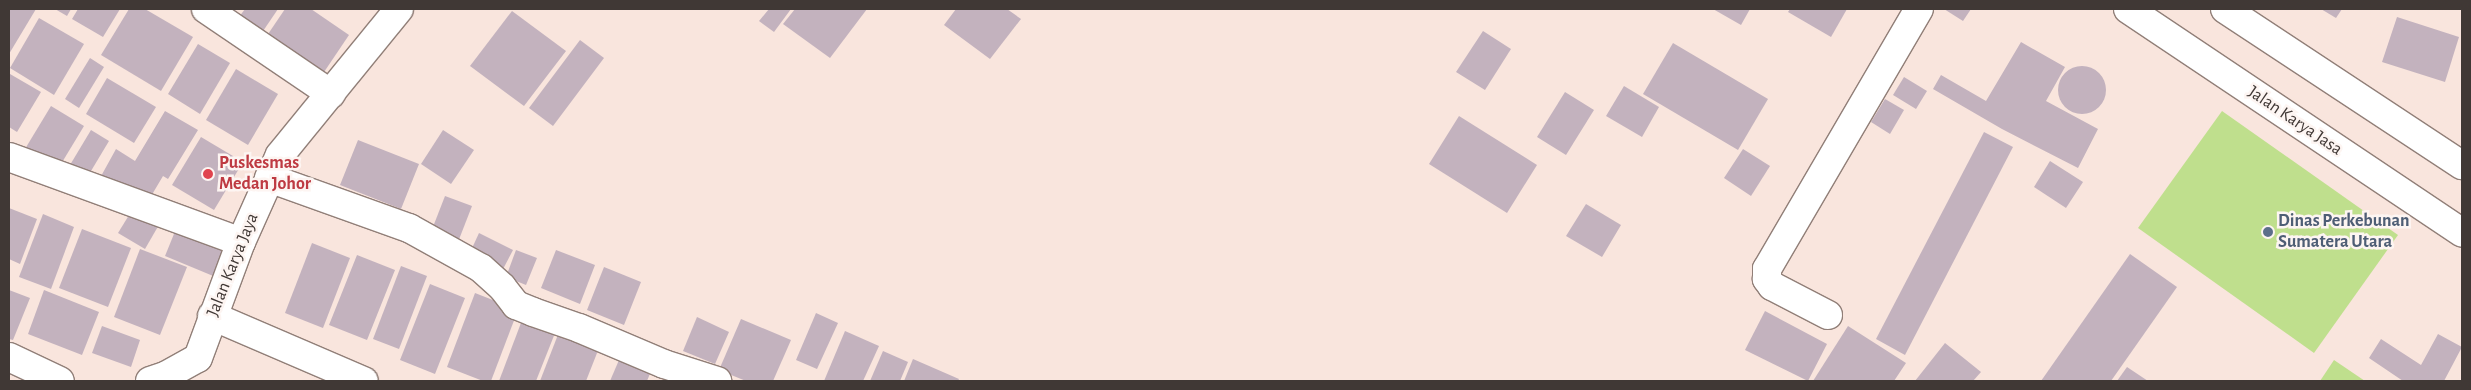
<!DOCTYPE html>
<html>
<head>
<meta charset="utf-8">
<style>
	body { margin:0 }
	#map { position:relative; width:2471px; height:390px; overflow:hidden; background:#f9e5dd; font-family:"Alegreya Sans",sans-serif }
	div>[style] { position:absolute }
	.green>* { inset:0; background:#bfdf8d }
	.building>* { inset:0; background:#c3b2be }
	.round { border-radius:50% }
	.roads { filter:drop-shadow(1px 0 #917f78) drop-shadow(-1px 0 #917f78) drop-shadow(0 1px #917f78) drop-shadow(0 -1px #917f78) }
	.minor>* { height:28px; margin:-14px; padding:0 14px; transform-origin:14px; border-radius:14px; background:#fff }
	.major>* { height:28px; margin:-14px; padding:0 14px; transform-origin:14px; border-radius:14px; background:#fff }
	.highway>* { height:28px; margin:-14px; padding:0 14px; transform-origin:14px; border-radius:14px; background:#fff }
	.dots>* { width:14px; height:14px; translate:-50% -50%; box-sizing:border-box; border:2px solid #fdf5f2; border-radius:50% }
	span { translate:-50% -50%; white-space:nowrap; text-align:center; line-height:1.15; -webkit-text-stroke:5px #fdf5f2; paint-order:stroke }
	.street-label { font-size:18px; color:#403835 }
	.health-label { font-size:18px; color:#be3a42; font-weight:700 }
	.left { translate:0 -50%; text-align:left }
	.service-label { font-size:18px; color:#4e5e75; font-weight:700 }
	.frame { position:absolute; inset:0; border:10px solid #403835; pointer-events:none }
</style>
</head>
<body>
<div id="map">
	<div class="green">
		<div style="clip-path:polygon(2222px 111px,2398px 235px,2314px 353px,2138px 228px)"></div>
		<div style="clip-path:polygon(2334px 360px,2365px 381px,2320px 381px)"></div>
	</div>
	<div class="building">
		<div style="clip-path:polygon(9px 9px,36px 9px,9px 54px)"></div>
		<div style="clip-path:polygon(55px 9px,71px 9px,67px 16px)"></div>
		<div style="clip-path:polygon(78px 9px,120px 9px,103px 37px,72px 19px)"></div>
		<div style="clip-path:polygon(129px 9px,145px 9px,193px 37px,161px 91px,101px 55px)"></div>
		<div style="clip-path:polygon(245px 9px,278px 9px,259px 37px,236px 21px)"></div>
		<div style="clip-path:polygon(285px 9px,311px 9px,349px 35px,320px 78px,264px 40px)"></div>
		<div style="clip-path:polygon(769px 9px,791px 9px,774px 32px,759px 21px)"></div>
		<div style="clip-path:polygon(795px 9px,867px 9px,830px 58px,783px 24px)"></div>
		<div style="clip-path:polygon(956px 9px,1007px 9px,1021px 19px,990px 59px,944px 25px)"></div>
		<div style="clip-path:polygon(1713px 9px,1750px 9px,1741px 25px)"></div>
		<div style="clip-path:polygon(1790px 9px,1847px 9px,1831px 37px,1788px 12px)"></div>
		<div style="clip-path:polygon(1944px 9px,1971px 9px,1963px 21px)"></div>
		<div style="clip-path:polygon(2321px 9px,2342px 9px,2336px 18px)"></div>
		<div style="clip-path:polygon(512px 11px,566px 51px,524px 106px,470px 66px)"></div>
		<div style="clip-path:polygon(2397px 17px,2459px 37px,2445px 82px,2382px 62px)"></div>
		<div style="clip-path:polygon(39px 18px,84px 44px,54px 95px,10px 68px)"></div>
		<div style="clip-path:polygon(1483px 31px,1511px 49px,1485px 90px,1456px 72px)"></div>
		<div style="clip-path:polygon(580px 40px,604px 58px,553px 126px,529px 108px)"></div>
		<div style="clip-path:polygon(2021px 42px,2065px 67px,2046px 101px,2098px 129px,2078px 168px,2002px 129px,1933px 89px,1941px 75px,1986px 101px)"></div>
		<div style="clip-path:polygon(1673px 43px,1768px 99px,1738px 150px,1643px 94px)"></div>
		<div style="clip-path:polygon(198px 44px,230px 63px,200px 114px,168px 94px)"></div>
		<div style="clip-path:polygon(90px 58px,104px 67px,79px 108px,65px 99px)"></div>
		<div class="round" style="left:2058px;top:66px;width:48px;height:48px"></div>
		<div style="clip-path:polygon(236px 69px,278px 94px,248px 145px,206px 120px)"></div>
		<div style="clip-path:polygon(10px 74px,41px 92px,17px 132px,9px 127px)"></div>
		<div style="clip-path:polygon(1904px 77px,1927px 91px,1916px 109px,1893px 95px)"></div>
		<div style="clip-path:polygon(107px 78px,156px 107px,134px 143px,86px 114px)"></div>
		<div style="clip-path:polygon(1624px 86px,1659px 107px,1642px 137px,1606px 116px)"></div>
		<div style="clip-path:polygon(1565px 92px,1594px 110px,1566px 155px,1537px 137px)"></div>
		<div style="clip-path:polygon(1885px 99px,1904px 110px,1890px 134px,1871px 122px)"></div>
		<div style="clip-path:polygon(51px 106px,84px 126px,58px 169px,25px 149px)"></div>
		<div style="clip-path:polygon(165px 111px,198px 130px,168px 179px,163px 176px,147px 203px,100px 178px,116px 149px,135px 161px)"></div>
		<div style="clip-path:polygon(1459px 116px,1537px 165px,1507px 213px,1429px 164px)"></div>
		<div style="clip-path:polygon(91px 130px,109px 141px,88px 176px,70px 165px)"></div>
		<div style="clip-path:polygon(443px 130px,474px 150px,451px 184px,421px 164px)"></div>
		<div style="clip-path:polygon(1984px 132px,2013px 147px,1905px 355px,1876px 339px)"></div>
		<div style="clip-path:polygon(201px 137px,243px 162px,214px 210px,172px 185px)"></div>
		<div style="clip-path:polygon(358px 140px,419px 164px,401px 209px,340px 185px)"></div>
		<div style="clip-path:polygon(1743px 149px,1770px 166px,1751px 196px,1724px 178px)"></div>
		<div style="clip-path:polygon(2050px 161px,2083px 182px,2066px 208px,2034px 187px)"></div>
		<div style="clip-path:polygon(445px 196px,472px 206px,458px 242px,431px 232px)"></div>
		<div style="clip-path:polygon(1586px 204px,1621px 225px,1602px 257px,1566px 236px)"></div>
		<div style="clip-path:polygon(134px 207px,160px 223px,145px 249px,118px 233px)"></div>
		<div style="clip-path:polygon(9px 208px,37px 219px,20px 264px,9px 259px)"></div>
		<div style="clip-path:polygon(43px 214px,74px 227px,51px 289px,19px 277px)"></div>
		<div style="clip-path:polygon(178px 224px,231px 246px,218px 278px,165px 256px)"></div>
		<div style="clip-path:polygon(82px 229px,131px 248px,108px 307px,59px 288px)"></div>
		<div style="clip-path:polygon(479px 233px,513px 250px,501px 273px,468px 257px)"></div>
		<div style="clip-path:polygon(312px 243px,350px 258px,323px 328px,285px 313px)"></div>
		<div style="clip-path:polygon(140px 249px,187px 267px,160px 335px,114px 317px)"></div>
		<div style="clip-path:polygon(516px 250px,537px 258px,526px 285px,506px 277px)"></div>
		<div style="clip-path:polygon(556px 250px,595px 265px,580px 304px,541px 288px)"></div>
		<div style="clip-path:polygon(2130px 254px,2177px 287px,2111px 381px,2041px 381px)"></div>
		<div style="clip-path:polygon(357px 255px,395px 270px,367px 340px,329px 325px)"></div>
		<div style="clip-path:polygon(401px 266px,427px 276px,399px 349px,373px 339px)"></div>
		<div style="clip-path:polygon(604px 267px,641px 282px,624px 325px,587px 310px)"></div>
		<div style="clip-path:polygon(430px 284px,465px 298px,435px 374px,400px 360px)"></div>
		<div style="clip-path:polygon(9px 290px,30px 298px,13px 340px,9px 339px)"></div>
		<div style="clip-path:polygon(44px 290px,99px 312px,82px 355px,28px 334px)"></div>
		<div style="clip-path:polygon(475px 293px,518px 310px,491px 381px,483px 381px,447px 367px)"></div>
		<div style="clip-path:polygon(1765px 311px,1827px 344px,1808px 381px,1745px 350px)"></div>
		<div style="clip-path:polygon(816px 313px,838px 323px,817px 369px,796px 360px)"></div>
		<div style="clip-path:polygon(524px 315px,557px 328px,536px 381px,499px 381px)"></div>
		<div style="clip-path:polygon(697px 317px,729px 332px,715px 364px,683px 351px)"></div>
		<div style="clip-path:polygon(741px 319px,791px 340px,773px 381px,746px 381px,719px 370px)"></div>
		<div style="clip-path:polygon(102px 326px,140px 340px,131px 367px,92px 353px)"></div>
		<div style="clip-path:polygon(1848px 326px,1906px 363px,1894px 381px,1813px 381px)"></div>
		<div style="clip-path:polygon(845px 331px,879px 346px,863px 381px,824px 381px)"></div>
		<div style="clip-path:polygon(559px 332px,599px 348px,586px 381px,540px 381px)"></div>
		<div style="clip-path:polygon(2438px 334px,2462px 347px,2444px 381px,2403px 381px,2369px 358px,2381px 339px,2421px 365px)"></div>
		<div style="clip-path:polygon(1945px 343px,1981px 372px,1973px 381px,1915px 381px)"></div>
		<div style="clip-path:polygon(883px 351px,908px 362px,900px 381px,870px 381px)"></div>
		<div style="clip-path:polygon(622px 353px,653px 366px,647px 381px,610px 381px)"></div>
		<div style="clip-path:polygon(913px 359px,959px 379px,958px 381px,904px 381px)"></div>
		<div style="clip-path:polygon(2127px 367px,2148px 381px,2117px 381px)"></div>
	</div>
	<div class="roads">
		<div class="minor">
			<div style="left:206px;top:9px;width:151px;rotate:34.2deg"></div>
			<div style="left:9px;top:157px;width:247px;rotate:20.1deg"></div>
			<div style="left:269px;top:178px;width:149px;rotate:19.7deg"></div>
			<div style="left:409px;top:228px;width:82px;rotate:29.1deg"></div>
			<div style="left:481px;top:268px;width:28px;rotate:42deg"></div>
			<div style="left:502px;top:287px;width:23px;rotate:52deg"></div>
			<div style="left:516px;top:305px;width:18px;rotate:22deg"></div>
			<div style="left:533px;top:312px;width:49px;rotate:19.2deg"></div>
			<div style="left:579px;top:328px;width:92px;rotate:23deg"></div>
			<div style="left:664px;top:364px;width:56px;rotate:17.8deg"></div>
			<div style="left:1828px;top:315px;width:63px;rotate:-152.6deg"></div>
			<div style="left:1772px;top:286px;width:9px;rotate:-126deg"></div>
			<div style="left:1767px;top:279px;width:10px;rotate:-90deg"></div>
			<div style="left:1767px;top:269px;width:301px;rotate:-59.7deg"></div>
			<div style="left:212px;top:316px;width:165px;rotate:23.2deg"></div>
		</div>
		<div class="major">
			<div style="left:9px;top:357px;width:56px;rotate:25.2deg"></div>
			<div style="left:150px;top:381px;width:18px;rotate:-19deg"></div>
			<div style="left:167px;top:375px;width:35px;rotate:-29deg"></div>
			<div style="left:198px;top:358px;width:124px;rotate:-69.7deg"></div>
			<div style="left:241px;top:242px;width:95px;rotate:-65.9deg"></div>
			<div style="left:280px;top:155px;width:188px;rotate:-50.8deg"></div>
		</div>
		<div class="highway">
			<div style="left:2128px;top:9px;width:402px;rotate:33.8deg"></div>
			<div style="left:2225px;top:9px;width:284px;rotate:33.4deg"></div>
		</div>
	</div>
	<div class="dots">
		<div style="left:208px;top:174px;background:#e0444e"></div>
		<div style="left:2268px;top:232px;background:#5c6f8a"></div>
	</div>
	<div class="street-label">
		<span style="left:2295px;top:121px;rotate:34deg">Jalan Karya Jasa</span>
		<span style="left:233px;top:265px;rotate:-68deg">Jalan Karya Jaya</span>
	</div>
	<div class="health-label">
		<span class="left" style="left:219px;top:174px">Puskesmas<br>Medan Johor</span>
	</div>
	<div class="service-label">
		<span class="left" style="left:2278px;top:232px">Dinas Perkebunan<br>Sumatera Utara</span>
	</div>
	<div class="frame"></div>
</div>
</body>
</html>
